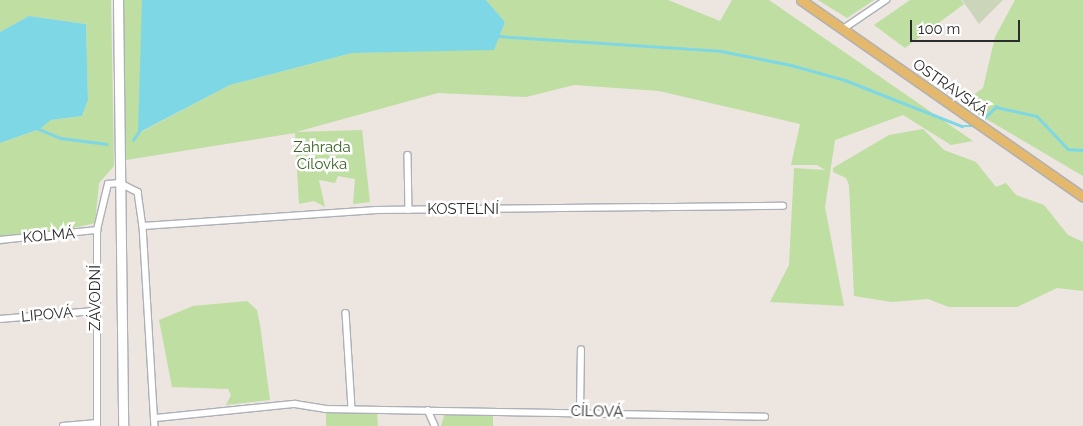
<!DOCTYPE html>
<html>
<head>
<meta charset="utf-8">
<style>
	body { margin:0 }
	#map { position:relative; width:1083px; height:426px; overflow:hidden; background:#ece5e0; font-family:Raleway,sans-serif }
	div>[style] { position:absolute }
	.green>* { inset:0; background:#bedea2 }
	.cemetery>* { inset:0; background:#cad5b9 }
	.water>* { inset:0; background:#7dd7e4 }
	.stream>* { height:2.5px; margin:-1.25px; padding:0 1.25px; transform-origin:1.25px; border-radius:1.25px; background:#7dd7e4 }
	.roads { filter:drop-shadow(1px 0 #acb0b7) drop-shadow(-1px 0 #acb0b7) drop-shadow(0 1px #acb0b7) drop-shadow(0 -1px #acb0b7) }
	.minor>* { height:5.5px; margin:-2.75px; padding:0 2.75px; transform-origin:2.75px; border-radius:2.75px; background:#fff }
	.secondary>* { height:9px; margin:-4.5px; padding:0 4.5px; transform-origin:4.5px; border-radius:4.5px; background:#fff }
	.primary>* { height:9px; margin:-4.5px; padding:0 4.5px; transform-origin:4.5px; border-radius:4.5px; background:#e4b86d }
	span { translate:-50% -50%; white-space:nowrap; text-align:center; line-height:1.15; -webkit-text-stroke:5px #fff; paint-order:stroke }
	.street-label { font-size:15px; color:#2c2c2c }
	.park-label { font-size:15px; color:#386322 }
	.scale { position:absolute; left:910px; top:20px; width:110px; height:22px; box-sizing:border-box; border:2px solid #2c2c2c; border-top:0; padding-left:6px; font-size:15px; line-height:18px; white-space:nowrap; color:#2c2c2c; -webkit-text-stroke:4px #fff; paint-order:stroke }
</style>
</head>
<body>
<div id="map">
	<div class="green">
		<div style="clip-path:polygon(0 0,111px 0,114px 166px,99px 183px,95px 223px,0 245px,0 143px,40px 129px,51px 120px,82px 116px,88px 100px,86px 24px,29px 16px,0 32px)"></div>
		<div style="clip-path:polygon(123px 0,144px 0,139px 133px,230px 85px,352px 53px,494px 49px,505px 22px,486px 0,668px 0,720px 21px,732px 0,769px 0,973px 141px,951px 145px,903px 115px,835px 140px,825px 207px,844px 306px,770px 302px,789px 265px,794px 168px,825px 170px,817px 165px,791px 165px,800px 124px,659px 91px,574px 85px,526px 97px,438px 93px,296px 132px,362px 130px,370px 202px,353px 204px,355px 179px,338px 176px,335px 183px,319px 180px,325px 207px,314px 201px,299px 204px,295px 133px,126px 160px)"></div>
		<div style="clip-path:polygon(818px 0,874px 0,847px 18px)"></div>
		<div style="clip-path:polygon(910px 0,961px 0,964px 4px,905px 48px,874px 25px)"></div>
		<div style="clip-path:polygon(1015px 0,1083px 0,1083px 176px,961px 104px,983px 88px,995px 37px)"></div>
		<div style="clip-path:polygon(923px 129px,944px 150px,976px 162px,996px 187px,1006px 183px,1016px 195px,1044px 205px,1068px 235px,1083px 242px,1083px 291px,1057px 288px,1017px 307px,949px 307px,928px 299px,892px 302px,854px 296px,849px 185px,846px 178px,833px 172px,833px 168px,889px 135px)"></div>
		<div style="clip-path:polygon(247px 301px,257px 310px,260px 325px,270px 400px,226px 405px,231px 395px,228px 389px,172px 387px,159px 320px,193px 306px)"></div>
		<div style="clip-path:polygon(377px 412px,378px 426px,326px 426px,326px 413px)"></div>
		<div style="clip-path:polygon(445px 413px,493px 413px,493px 426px,441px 426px)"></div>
	</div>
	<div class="cemetery">
		<div style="clip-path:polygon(962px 0,1003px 0,979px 24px)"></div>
	</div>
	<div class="water">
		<div style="clip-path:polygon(142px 0,486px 0,505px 22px,494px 50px,352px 53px,230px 85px,138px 133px)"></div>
		<div style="clip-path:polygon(29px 16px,86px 24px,88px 100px,82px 116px,51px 120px,40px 129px,0 143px,0 32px)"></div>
	</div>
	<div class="stream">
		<div style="left:498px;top:36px;width:224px;rotate:3.8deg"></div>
		<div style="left:721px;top:51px;width:71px;rotate:11.3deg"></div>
		<div style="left:791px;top:65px;width:56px;rotate:15.5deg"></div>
		<div style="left:845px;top:80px;width:126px;rotate:21.5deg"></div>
		<div style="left:962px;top:126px;width:14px"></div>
		<div style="left:976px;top:126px;width:28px;rotate:-44deg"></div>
		<div style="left:996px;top:107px;width:42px;rotate:12.4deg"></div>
		<div style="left:1037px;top:116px;width:45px;rotate:46.8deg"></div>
		<div style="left:1068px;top:149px;width:15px;rotate:4deg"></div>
		<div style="left:36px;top:128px;width:27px;rotate:22deg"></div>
		<div style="left:61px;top:138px;width:46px;rotate:7.4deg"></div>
		<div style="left:133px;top:140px;width:12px;rotate:-55deg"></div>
	</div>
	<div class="roads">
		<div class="minor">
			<div style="left:843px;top:29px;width:52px;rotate:-34deg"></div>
			<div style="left:408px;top:155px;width:55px;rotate:89deg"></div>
			<div style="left:143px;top:226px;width:234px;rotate:-3.9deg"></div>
			<div style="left:376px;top:210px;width:407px;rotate:-0.6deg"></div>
			<div style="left:0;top:240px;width:98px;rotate:-5.9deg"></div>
			<div style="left:346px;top:313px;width:96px;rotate:86.4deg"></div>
			<div style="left:0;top:319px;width:94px;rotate:-4.9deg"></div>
			<div style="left:428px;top:410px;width:17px;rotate:66deg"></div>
			<div style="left:580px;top:411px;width:61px;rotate:-89.1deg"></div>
			<div style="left:156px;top:418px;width:140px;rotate:-5.8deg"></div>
			<div style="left:295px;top:404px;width:30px;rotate:9deg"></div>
			<div style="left:325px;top:409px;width:440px;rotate:1deg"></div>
			<div style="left:63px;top:426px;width:34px;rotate:-5deg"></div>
			<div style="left:97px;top:426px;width:196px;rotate:-90deg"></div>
			<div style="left:97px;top:230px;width:47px;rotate:-76.6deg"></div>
			<div style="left:108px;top:184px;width:12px;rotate:-5deg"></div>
			<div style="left:120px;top:183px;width:20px;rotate:27deg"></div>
			<div style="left:138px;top:192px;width:34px;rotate:82deg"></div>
			<div style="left:143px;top:226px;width:200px;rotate:86.6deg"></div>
		</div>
		<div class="secondary">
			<div style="left:118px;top:0;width:426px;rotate:89.3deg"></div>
		</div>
		<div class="primary">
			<div style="left:801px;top:0;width:344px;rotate:34.9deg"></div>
		</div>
	</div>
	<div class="street-label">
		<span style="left:950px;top:88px;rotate:35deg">OSTRAVSKÁ</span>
		<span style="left:463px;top:210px">KOSTELNÍ</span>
		<span style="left:49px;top:236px;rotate:-5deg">KOLMÁ</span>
		<span style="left:96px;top:298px;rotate:-90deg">ZÁVODNÍ</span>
		<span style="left:47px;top:315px;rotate:-5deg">LIPOVÁ</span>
		<span style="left:597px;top:412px;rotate:1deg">CÍLOVÁ</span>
	</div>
	<div class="park-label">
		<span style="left:322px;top:156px">Zahrada<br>Cílovka</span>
	</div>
	<div class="scale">100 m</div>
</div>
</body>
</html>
